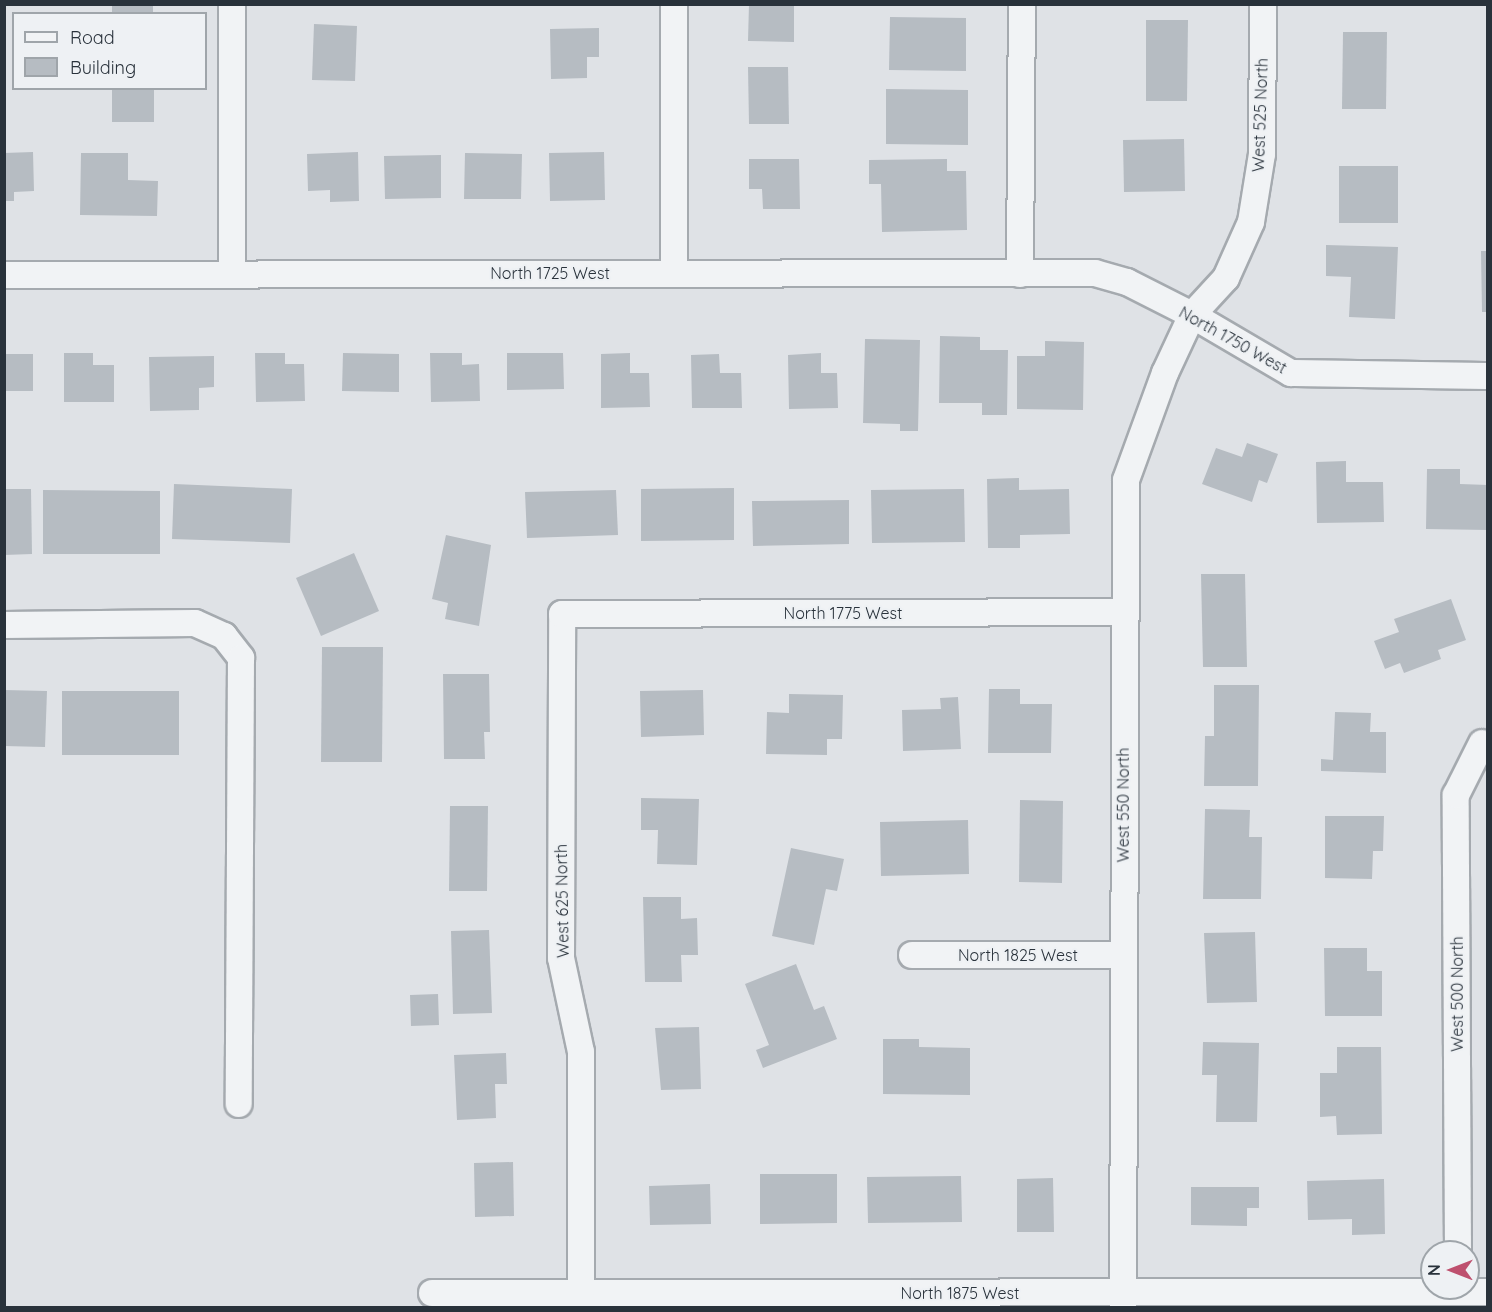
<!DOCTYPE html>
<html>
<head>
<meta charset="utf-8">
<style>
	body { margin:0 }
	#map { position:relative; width:1492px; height:1312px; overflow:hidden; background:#dfe2e6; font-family:Quicksand,sans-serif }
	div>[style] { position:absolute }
	.building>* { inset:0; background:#b6bcc2 }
	.roads { filter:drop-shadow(2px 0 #a5aaaf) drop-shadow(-2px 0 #a5aaaf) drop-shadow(0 2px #a5aaaf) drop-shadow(0 -2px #a5aaaf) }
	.street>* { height:26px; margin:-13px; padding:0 13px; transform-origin:13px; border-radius:13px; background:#f1f3f5 }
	span { translate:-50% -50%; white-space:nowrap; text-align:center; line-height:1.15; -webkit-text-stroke:4.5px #eef1f4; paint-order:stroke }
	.street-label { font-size:16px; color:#29323b }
	.frame { position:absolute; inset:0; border:6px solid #29323b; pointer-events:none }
	.legend { position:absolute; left:12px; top:12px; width:195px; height:78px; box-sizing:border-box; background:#eef1f4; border:2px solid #9fa5aa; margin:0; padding:8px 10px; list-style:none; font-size:18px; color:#29323b }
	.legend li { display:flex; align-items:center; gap:12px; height:30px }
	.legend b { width:30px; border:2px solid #9fa5aa }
	.north { position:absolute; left:1420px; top:1240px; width:60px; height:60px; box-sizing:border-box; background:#eef1f4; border:2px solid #9fa5aa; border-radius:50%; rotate:270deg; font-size:16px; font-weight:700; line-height:24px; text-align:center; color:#29323b }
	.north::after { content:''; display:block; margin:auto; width:21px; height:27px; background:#be506e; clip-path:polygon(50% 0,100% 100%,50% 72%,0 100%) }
</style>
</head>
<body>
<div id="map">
	<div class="building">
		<div style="clip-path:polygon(112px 4px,153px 4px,153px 14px,112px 14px)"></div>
		<div style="clip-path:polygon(749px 4px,794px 4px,794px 42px,748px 41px)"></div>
		<div style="clip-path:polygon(890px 17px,966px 18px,966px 71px,889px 70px)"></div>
		<div style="clip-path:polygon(1146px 20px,1188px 20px,1187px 101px,1146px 101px)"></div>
		<div style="clip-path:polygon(314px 24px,357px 26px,355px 81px,312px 80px)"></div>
		<div style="clip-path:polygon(599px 28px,599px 57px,587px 57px,587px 78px,551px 79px,550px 29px)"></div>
		<div style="clip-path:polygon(1343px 32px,1387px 32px,1386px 109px,1342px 109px)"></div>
		<div style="clip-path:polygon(748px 67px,788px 67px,789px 124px,749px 124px)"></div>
		<div style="clip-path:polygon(112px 88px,154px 88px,154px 122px,112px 122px)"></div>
		<div style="clip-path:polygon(886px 89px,968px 90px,968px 145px,886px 144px)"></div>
		<div style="clip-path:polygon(1184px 139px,1185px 191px,1124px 192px,1123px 140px)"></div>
		<div style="clip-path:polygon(33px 152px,34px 191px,14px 192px,14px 201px,4px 201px,4px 153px)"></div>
		<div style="clip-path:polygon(358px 152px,359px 201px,330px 202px,330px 190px,308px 191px,307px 154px)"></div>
		<div style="clip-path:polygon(604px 152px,605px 200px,550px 201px,549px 153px)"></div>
		<div style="clip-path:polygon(81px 153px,128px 153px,128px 180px,158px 181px,157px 216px,80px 215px)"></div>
		<div style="clip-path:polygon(465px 153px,522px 154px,521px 199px,464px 199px)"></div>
		<div style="clip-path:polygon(441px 155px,441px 198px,385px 199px,384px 156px)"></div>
		<div style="clip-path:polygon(749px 159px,799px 159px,800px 209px,763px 209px,762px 189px,749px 189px)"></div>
		<div style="clip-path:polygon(947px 159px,947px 171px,966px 171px,967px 230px,882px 232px,881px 184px,869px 184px,869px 160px)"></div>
		<div style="clip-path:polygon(1339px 166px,1398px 166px,1398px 223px,1339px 223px)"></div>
		<div style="clip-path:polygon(1326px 245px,1398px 247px,1395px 319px,1349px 317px,1351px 277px,1326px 276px)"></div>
		<div style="clip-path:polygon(1481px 251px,1488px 251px,1488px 312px,1482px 312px)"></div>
		<div style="clip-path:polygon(940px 336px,980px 337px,980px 350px,1008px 350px,1007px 415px,982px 415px,982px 403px,939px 403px)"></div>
		<div style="clip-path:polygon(865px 339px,920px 340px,918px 431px,900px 431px,900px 424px,863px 423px)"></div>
		<div style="clip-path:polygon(1045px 341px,1084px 342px,1083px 410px,1017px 409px,1017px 356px,1045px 356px)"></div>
		<div style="clip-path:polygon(64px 353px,93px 353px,93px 365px,114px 365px,114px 402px,64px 402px)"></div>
		<div style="clip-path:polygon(255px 353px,285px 353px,285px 364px,304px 364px,305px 401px,256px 402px)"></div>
		<div style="clip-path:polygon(343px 353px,399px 354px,399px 392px,342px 391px)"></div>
		<div style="clip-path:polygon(430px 353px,462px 353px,462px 365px,479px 364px,480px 401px,431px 402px)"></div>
		<div style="clip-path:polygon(507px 353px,563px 353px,564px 389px,507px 390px)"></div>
		<div style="clip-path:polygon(630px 353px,630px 373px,649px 373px,650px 407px,601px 408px,601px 354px)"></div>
		<div style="clip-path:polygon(821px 353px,821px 373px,837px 373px,838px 408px,789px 409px,788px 355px)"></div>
		<div style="clip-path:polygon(4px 354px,33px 354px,33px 391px,4px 391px)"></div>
		<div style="clip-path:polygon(719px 354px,720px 373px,741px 373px,742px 408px,692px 408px,691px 355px)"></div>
		<div style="clip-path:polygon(214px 356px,214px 387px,199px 388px,199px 410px,150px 411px,149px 357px)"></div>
		<div style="clip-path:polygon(1247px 443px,1278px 454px,1267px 483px,1259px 480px,1252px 502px,1202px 484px,1216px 448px,1242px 457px)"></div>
		<div style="clip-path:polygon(1346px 461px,1346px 482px,1383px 482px,1384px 522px,1317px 523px,1316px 462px)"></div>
		<div style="clip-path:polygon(1427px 469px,1460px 469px,1460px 484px,1488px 485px,1488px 530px,1426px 529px)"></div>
		<div style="clip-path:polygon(1019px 478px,1019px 490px,1069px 489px,1070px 534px,1020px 535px,1020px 548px,988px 548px,987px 479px)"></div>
		<div style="clip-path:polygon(174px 484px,292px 489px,290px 543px,172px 539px)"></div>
		<div style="clip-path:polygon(734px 488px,734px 540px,641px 541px,641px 489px)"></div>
		<div style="clip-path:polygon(4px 489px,31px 489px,32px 554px,4px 555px)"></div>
		<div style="clip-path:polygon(964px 489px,965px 542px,872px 543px,871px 490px)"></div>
		<div style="clip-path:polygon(43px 490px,160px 491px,160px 554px,43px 554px)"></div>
		<div style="clip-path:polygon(616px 490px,618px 535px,527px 538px,525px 492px)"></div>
		<div style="clip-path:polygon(849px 500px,849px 544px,753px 546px,752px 501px)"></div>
		<div style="clip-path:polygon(446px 535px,491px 545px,479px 626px,445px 619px,448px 603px,432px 599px)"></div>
		<div style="clip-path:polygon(354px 553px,379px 611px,321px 636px,296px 578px)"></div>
		<div style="clip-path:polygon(1201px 574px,1245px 574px,1247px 667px,1203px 667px)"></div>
		<div style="clip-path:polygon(1451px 599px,1466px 640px,1438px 650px,1441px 659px,1404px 673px,1400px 663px,1385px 669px,1374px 641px,1399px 632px,1394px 619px)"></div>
		<div style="clip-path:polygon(322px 647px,383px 647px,382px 762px,321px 762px)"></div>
		<div style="clip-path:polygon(443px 674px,489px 674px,490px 732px,484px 732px,485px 759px,444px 759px)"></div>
		<div style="clip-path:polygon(1214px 685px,1259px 685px,1258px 786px,1204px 786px,1205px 736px,1214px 736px)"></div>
		<div style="clip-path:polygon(989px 689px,1020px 689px,1020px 704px,1052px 704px,1051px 753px,988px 753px)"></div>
		<div style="clip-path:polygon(4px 690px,47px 691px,45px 747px,4px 746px)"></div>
		<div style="clip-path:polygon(703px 690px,704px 735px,641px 737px,640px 691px)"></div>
		<div style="clip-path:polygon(62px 691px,179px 691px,179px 755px,62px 755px)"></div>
		<div style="clip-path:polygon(789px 694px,843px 695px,842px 739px,827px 739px,827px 755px,766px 754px,767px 712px,789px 713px)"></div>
		<div style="clip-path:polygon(958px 697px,961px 749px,903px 751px,902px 710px,941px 709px,940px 698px)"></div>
		<div style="clip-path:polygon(1335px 712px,1371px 713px,1370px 732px,1386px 732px,1386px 773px,1321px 771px,1321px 759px,1333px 760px)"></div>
		<div style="clip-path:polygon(641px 798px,699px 799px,697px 865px,657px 864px,658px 830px,641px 830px)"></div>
		<div style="clip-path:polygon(1020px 800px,1063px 801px,1062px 883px,1019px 882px)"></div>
		<div style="clip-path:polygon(450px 806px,488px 806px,487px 891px,449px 891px)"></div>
		<div style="clip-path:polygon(1205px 809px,1250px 810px,1249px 837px,1262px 837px,1261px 899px,1203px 899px)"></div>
		<div style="clip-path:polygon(1325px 816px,1384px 816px,1383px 851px,1373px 851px,1372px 879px,1325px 878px)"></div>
		<div style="clip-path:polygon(968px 820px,969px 874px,881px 876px,880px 822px)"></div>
		<div style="clip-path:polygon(791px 848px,844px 859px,837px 891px,826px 889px,814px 945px,772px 936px)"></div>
		<div style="clip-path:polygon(643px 897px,681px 897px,681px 919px,697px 918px,698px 955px,681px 955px,682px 982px,645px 982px)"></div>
		<div style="clip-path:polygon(489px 930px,492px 1013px,453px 1014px,451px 931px)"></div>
		<div style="clip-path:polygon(1255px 932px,1257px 1002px,1207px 1003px,1204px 933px)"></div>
		<div style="clip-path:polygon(1324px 948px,1367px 948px,1367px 971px,1382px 971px,1382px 1016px,1325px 1016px)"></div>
		<div style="clip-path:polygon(796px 964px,814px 1010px,824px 1006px,837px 1039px,763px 1068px,756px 1050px,769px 1045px,745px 984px)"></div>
		<div style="clip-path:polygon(438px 994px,439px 1025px,411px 1026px,410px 995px)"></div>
		<div style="clip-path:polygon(699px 1027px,701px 1089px,661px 1090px,655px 1028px)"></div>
		<div style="clip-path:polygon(883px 1039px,919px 1039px,919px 1047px,970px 1048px,970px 1095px,883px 1094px)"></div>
		<div style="clip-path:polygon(1203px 1042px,1259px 1043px,1257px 1122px,1216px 1122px,1217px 1075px,1202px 1075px)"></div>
		<div style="clip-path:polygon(1337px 1047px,1381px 1047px,1382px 1134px,1337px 1135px,1336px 1116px,1320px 1117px,1320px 1073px,1337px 1073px)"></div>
		<div style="clip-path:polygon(506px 1053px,507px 1084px,495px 1084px,496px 1118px,457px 1120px,454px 1055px)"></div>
		<div style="clip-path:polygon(513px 1162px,514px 1216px,475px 1217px,474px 1163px)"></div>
		<div style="clip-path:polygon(760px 1174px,837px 1174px,837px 1223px,760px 1224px)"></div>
		<div style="clip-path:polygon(961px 1176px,962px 1222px,868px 1223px,867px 1177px)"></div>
		<div style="clip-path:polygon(1053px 1178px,1054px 1232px,1017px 1232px,1017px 1179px)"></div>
		<div style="clip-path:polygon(1384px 1179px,1385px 1234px,1352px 1235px,1352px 1219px,1308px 1220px,1307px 1181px)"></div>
		<div style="clip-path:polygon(710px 1184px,711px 1224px,650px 1225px,649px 1186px)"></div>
		<div style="clip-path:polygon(1191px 1187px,1259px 1187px,1259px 1208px,1247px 1208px,1247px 1226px,1191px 1225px)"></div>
	</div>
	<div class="roads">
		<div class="street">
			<div style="left:232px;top:4px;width:270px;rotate:90deg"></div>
			<div style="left:674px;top:4px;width:269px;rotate:90deg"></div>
			<div style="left:1020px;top:274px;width:270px;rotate:-89.6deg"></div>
			<div style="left:4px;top:275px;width:1091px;rotate:-0.11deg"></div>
			<div style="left:1095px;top:273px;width:33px;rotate:16deg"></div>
			<div style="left:1127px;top:282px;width:73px;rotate:26.9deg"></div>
			<div style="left:1192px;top:315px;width:115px;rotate:30.4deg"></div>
			<div style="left:1291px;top:373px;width:197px;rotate:0.9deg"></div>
			<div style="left:4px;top:625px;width:191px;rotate:-0.6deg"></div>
			<div style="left:195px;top:623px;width:32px;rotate:24deg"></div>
			<div style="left:224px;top:636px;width:28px;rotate:52deg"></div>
			<div style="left:241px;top:658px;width:446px;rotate:90.3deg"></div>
			<div style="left:912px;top:955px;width:211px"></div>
			<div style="left:1458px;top:1252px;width:457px;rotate:-90.3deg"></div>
			<div style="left:1456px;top:795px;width:58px;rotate:-63.4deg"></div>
			<div style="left:432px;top:1293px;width:1056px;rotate:-0.05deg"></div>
			<div style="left:581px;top:1293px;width:241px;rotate:-90deg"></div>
			<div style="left:581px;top:1052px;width:96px;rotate:-102deg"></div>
			<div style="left:561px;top:958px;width:344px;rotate:-89.8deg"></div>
			<div style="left:562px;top:614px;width:561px;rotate:-0.2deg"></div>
			<div style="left:1123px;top:1308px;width:828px;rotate:-89.79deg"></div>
			<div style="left:1126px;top:480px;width:114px;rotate:-70deg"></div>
			<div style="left:1165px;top:373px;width:64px;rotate:-65deg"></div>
			<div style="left:1192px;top:315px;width:50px;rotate:-47.4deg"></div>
			<div style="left:1226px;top:278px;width:61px;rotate:-65.9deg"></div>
			<div style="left:1251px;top:222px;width:69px;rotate:-80.8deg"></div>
			<div style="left:1262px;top:154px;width:150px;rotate:-89.6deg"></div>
		</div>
	</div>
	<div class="street-label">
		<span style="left:1260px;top:115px;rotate:-88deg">West 525 North</span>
		<span style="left:550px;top:273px">North 1725 West</span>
		<span style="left:1233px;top:340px;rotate:29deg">North 1750 West</span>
		<span style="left:843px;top:613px">North 1775 West</span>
		<span style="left:1123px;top:805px;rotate:-90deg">West 550 North</span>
		<span style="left:562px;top:901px;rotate:-91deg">West 625 North</span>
		<span style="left:1018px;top:955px">North 1825 West</span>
		<span style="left:1457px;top:994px;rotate:-90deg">West 500 North</span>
		<span style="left:960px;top:1293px">North 1875 West</span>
	</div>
	<div class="frame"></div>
	<ul class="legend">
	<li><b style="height:8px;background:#f1f3f5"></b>Road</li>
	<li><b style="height:16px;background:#b6bcc2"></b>Building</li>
	</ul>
	<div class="north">N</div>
</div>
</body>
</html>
